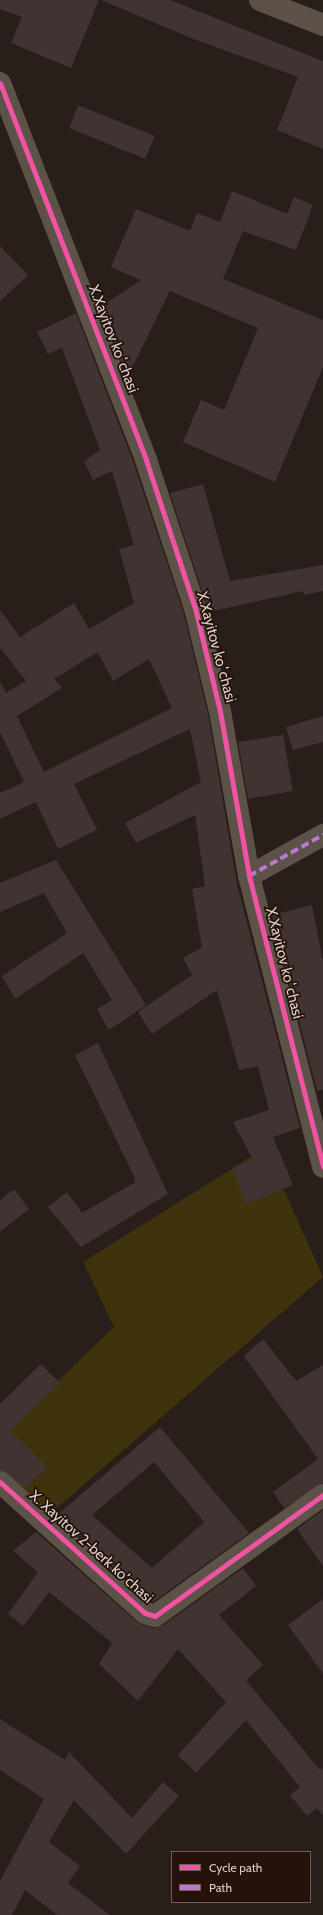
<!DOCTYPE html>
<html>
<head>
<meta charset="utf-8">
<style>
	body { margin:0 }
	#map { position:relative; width:323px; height:1915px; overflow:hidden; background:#281e1a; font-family:Cabin,sans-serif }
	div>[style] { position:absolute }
	.green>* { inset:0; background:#3f330e }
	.building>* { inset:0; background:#413332 }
	.minor>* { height:22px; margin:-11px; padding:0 11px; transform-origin:11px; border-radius:11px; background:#5c5248 }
	.quiet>* { height:4px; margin-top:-2px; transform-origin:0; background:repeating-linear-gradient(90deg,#ba77d6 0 8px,transparent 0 12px) }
	.cycleway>* { height:5px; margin:-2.5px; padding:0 2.5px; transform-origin:2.5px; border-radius:2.5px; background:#f153a3 }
	span { translate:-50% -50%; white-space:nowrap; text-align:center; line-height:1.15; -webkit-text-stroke:3.5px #24120b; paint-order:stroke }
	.street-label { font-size:15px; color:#ddd0cb }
	.legend { position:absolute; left:171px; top:1851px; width:140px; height:52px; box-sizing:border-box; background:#24120b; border:1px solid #6e5e58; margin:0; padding:5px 7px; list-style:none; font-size:12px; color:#ddd0cb }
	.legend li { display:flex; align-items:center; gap:8px; height:20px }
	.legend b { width:20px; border:1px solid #6e5e58 }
</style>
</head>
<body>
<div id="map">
	<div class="green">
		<div style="clip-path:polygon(265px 1148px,323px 1277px,51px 1513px,0 1471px,0 1437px,114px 1327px,83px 1262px)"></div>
	</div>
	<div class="building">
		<div style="clip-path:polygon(0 0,99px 0,71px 68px,11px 43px,22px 17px,0 9px)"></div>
		<div style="clip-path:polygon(101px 0,170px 0,323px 61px,323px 149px,277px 130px,298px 77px,191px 38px)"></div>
		<div style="clip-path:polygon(78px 105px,155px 136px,145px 159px,69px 128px)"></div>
		<div style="clip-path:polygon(232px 191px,287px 214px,294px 197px,313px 205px,296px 250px,243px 231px,223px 279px,323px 320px,323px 367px,275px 482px,183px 442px,201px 400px,224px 410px,258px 328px,170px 291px,127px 378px,100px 307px,141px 280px,111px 267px,136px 209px,190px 231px,197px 213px,220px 222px)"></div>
		<div style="clip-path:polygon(0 246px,28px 275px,0 301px)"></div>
		<div style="clip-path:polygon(evenodd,76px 313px,134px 464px,183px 611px,208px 714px,237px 884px,300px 1128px,273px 1137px,293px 1185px,246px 1204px,232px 1168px,253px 1160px,233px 1122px,269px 1110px,258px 1066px,239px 1070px,217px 990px,152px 1034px,138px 1012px,192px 975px,183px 958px,202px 947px,192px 889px,205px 886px,195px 815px,136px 843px,125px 823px,201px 782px,190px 729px,74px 784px,97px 830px,58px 849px,36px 802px,0 819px,0 793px,24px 782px,0 732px,0 681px,6px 693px,26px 681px,0 648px,0 610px,20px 637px,74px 603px,89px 629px,134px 603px,119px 549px,134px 545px,112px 471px,93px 480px,84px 461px,100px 450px,62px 348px,48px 354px,37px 332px,76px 313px,98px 652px,113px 681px,149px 659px,172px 708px,44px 772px,17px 716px,62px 688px,54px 679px,98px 652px)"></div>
		<div style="clip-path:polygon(203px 484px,230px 581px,323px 565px,323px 591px,304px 595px,303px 591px,209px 612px,170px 493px)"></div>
		<div style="clip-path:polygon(323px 716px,323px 742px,293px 750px,286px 727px)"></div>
		<div style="clip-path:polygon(283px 735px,293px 791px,248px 799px,238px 742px)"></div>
		<div style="clip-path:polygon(56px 860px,146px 1005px,109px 1030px,97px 1009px,112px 1000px,83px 953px,15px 999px,2px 976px,67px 933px,44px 893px,0 912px,0 883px)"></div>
		<div style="clip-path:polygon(312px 905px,323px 962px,323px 1090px,317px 1091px,272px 915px)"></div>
		<div style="clip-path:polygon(98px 1043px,168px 1194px,81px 1247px,48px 1207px,67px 1192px,82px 1213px,134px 1183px,135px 1178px,75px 1055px)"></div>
		<div style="clip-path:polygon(14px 1189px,29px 1209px,0 1232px,0 1200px)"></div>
		<div style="clip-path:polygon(263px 1339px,296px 1381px,323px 1365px,323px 1483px,284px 1508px,273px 1492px,318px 1459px,244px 1356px)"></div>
		<div style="clip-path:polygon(41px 1364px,60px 1383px,10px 1431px,47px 1467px,25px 1488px,0 1470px,0 1404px)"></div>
		<div style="clip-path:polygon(evenodd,160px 1427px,249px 1533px,153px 1602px,56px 1516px,160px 1427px,154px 1462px,204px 1522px,152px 1568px,92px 1515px,154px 1462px)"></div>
		<div style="clip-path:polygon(323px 1510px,323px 1566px,297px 1529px)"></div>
		<div style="clip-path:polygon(36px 1532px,137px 1622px,152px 1628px,162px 1626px,243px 1568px,256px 1586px,219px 1615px,263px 1665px,246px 1680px,320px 1770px,323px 1768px,323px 1815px,317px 1808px,307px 1816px,290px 1795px,300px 1787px,246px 1720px,196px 1773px,178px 1755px,226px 1702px,178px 1649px,138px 1701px,99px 1664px,112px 1643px,49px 1592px,23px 1626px,8px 1614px,38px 1572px,13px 1551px)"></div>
		<div style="clip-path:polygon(323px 1599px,323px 1674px,288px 1625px)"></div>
		<div style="clip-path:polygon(0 1719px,65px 1760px,69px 1752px,132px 1818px,163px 1782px,179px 1796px,126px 1854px,74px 1800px,49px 1842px,80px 1866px,68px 1883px,110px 1915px,57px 1915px,25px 1890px,12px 1915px,0 1915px,0 1881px,44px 1799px,0 1770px)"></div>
	</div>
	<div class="minor">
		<div style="left:260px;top:0;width:68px;rotate:21.6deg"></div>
		<div style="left:0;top:83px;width:404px;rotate:68.8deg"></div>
		<div style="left:146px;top:460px;width:156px;rotate:71.7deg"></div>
		<div style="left:195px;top:608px;width:106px;rotate:76.4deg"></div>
		<div style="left:220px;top:711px;width:168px;rotate:80deg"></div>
		<div style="left:249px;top:876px;width:300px;rotate:75.7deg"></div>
		<div style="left:249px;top:876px;width:85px;rotate:-29deg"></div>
		<div style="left:0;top:1482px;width:195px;rotate:42.1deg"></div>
		<div style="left:145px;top:1613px;width:10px;rotate:17deg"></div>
		<div style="left:155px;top:1616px;width:207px;rotate:-35.8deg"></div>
	</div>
	<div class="quiet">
		<div style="left:249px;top:876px;width:85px;rotate:-29deg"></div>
	</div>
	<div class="cycleway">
		<div style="left:0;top:83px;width:404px;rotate:68.8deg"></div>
		<div style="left:146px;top:460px;width:156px;rotate:71.7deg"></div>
		<div style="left:195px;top:608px;width:106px;rotate:76.4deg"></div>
		<div style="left:220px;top:711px;width:168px;rotate:80deg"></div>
		<div style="left:249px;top:876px;width:300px;rotate:75.7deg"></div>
		<div style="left:0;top:1482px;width:195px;rotate:42.1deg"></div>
		<div style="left:145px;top:1613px;width:10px;rotate:17deg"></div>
		<div style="left:155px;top:1616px;width:207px;rotate:-35.8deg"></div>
	</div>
	<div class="street-label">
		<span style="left:113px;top:339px;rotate:69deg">X.Xayitov koʻchasi</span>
		<span style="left:216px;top:647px;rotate:75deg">X.Xayitov koʻchasi</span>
		<span style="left:284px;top:963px;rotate:76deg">X.Xayitov koʻchasi</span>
		<span style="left:91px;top:1547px;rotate:42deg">X. Xayitov 2-berk koʼchasi</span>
	</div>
	<ul class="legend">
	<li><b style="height:5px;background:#f153a3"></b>Cycle path</li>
	<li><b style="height:5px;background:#ba77d6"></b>Path</li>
	</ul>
</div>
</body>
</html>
